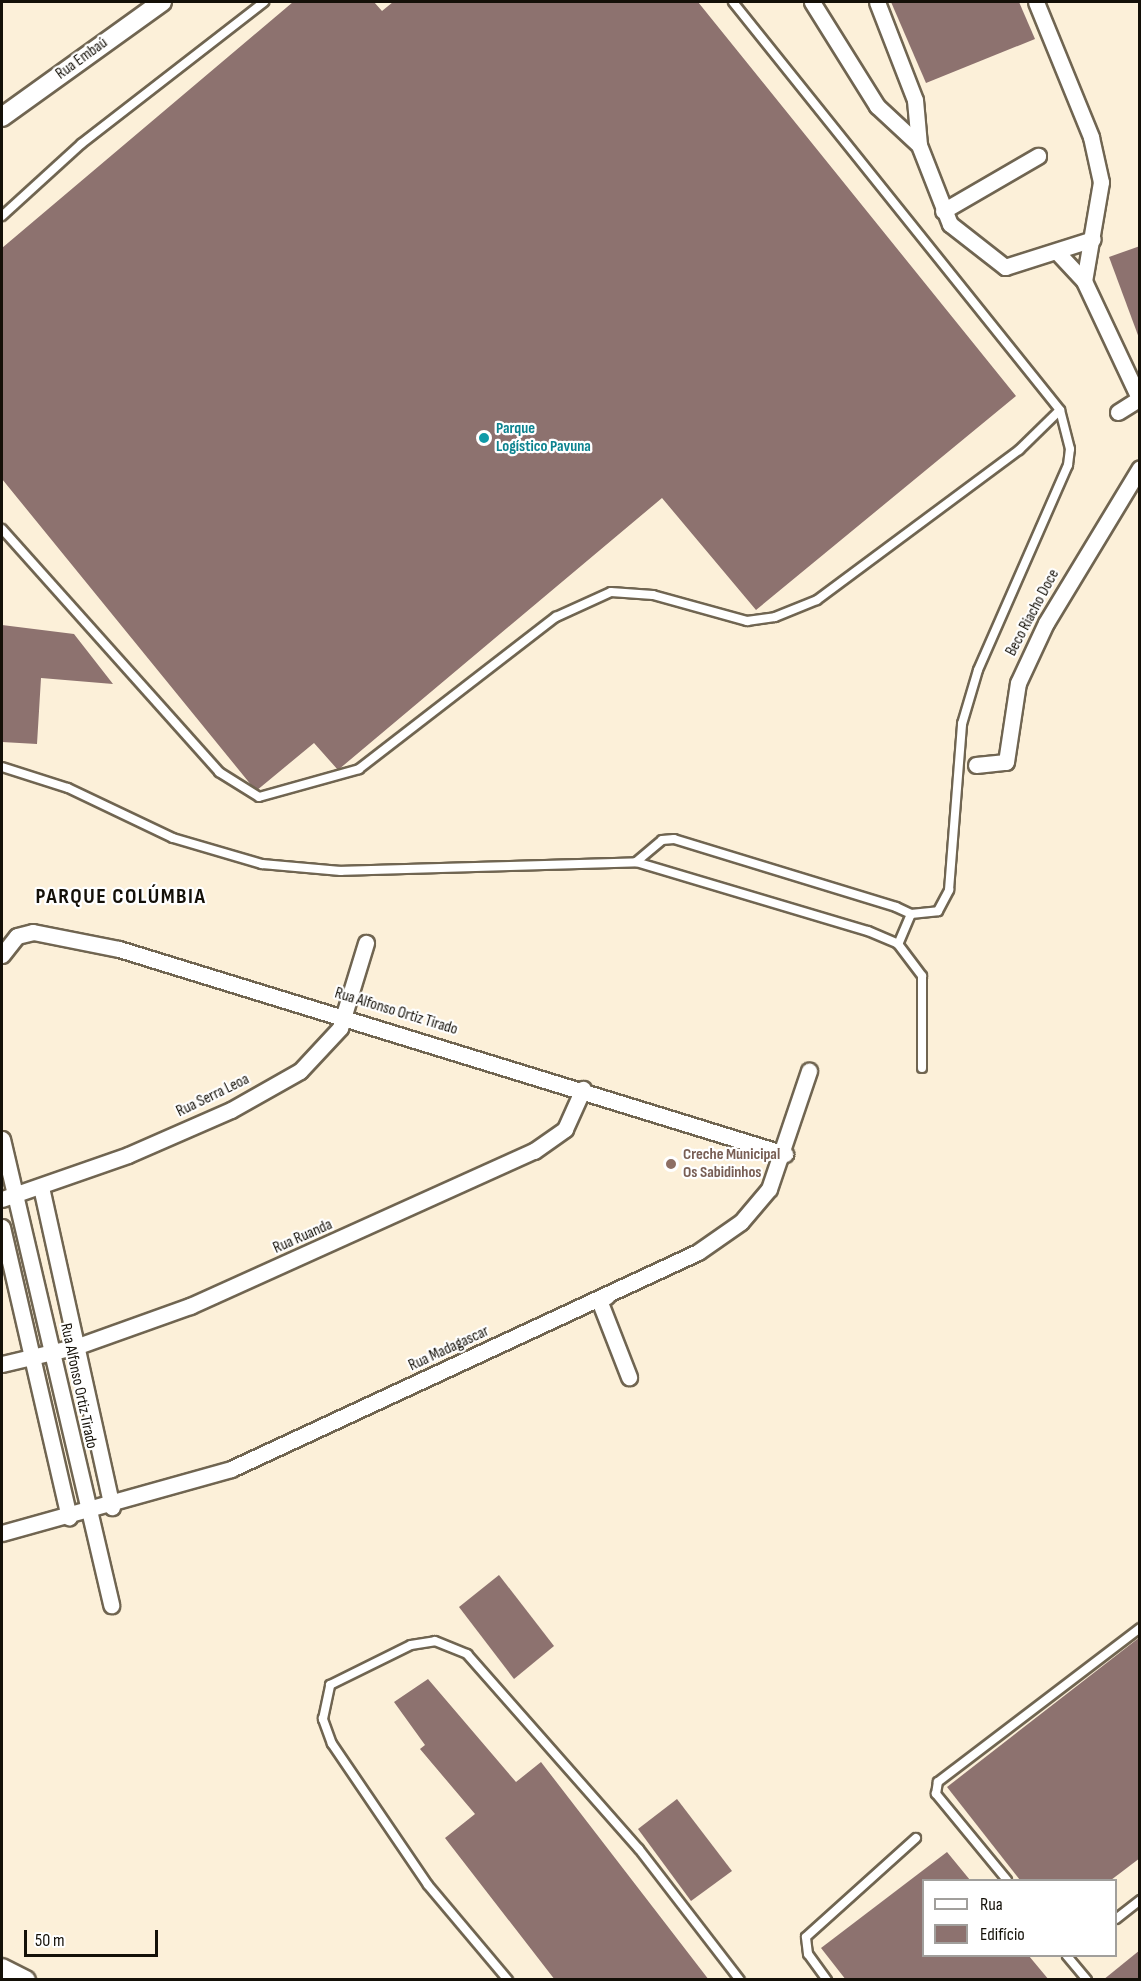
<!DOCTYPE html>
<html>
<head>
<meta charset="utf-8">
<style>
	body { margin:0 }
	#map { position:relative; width:1141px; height:1981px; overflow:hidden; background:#fcf0d9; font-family:"Sofia Sans Condensed",sans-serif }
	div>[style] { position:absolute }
	.building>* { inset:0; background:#8d726f }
	.roads { filter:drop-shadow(2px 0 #706551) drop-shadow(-2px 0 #706551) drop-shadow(0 2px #706551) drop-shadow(0 -2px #706551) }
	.service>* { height:8px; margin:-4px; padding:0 4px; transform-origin:4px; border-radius:4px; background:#fff }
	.minor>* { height:15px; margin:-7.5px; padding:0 7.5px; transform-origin:7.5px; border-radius:7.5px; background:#fff }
	.tertiary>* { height:18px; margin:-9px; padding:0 9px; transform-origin:9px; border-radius:9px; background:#fff }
	.dots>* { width:16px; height:16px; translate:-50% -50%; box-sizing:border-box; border:3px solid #fff; border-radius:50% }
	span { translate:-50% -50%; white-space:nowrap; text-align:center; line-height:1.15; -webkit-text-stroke:4.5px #fff; paint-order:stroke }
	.street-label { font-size:16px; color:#141008 }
	.culture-label { font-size:16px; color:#0d838f; font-weight:700 }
	.left { translate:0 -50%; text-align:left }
	.education-label { font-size:16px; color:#785e54; font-weight:700 }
	.district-label { font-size:22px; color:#141008; font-weight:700; letter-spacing:1.5px }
	.frame { position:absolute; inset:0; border:3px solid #141008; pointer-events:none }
	.legend { position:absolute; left:922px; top:1879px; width:195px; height:78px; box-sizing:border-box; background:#fff; border:2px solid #a19f9c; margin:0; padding:8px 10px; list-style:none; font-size:18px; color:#141008 }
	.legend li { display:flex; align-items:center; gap:12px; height:30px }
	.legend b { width:30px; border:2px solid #a19f9c }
	.scale { position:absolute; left:24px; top:1930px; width:134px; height:27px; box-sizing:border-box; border:3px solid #141008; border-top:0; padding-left:8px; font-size:18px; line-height:21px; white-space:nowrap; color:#141008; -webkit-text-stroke:4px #fff; paint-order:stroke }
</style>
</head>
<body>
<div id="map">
	<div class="building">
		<div style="clip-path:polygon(293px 2px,374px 2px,382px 11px,393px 2px,698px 2px,1016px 396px,756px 610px,662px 498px,338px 770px,314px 743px,256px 791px,2px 479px,2px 248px)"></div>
		<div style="clip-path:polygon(891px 2px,1019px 2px,1035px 39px,926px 83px)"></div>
		<div style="clip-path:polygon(1140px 246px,1140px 338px,1139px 338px,1109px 257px)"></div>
		<div style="clip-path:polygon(2px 625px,74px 634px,113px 684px,41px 678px,37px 744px,2px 742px)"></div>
		<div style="clip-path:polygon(499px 1575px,554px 1646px,514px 1679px,459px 1607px)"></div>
		<div style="clip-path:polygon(1140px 1637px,1140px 1858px,1111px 1880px,1020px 1880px,947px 1787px)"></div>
		<div style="clip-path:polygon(428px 1679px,516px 1782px,541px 1762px,709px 1980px,555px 1980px,445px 1838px,475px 1814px,420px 1749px,425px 1745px,394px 1702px)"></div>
		<div style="clip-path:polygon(677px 1799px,732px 1871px,691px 1901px,638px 1829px)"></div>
		<div style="clip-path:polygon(947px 1852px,970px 1880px,924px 1880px,924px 1956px,1029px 1956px,1049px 1980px,846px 1980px,821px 1948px)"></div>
		<div style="clip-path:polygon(1140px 1950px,1140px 1980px,1103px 1980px)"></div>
	</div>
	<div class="roads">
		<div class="service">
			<div style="left:2px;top:216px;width:107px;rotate:-42.3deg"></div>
			<div style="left:81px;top:144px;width:232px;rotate:-37.8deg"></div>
			<div style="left:2px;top:529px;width:326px;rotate:48.2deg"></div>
			<div style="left:219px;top:772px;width:47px;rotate:32deg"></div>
			<div style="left:259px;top:797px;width:104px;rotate:-15.6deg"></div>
			<div style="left:359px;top:769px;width:249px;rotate:-37.7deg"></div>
			<div style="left:556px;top:617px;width:60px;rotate:-24.4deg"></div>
			<div style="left:611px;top:592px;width:42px;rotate:4.1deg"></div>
			<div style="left:653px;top:595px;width:98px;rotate:15.5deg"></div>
			<div style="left:747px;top:621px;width:28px;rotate:-8deg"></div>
			<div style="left:775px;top:617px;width:45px;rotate:-22deg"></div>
			<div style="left:817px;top:600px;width:252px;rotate:-36.6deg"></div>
			<div style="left:1019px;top:450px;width:57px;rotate:-44.3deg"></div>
			<div style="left:1060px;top:410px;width:523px;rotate:-128.71deg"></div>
			<div style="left:2px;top:767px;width:69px;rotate:17.7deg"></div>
			<div style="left:68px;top:788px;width:116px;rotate:25.5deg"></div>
			<div style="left:173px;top:838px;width:93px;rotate:16.3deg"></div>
			<div style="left:262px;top:864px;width:79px;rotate:5.1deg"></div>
			<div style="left:341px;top:871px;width:295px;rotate:-1.7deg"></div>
			<div style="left:636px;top:862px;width:242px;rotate:16.6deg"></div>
			<div style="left:868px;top:931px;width:33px;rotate:23deg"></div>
			<div style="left:898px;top:944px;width:40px;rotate:53deg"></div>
			<div style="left:922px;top:976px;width:92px;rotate:90deg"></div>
			<div style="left:636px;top:862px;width:34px;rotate:-40deg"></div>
			<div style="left:662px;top:840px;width:12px;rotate:-5deg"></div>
			<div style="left:674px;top:839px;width:232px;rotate:17deg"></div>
			<div style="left:896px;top:907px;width:17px;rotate:25deg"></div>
			<div style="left:911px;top:914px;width:33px;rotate:113deg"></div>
			<div style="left:911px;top:914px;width:27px;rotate:-6deg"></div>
			<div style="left:938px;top:911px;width:24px;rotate:-62deg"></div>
			<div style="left:949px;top:890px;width:167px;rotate:-85.5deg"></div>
			<div style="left:962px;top:724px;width:56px;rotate:-73.5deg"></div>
			<div style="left:978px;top:670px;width:224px;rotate:-66.3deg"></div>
			<div style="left:1068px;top:465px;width:16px;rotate:-83deg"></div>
			<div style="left:1070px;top:449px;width:40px;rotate:-104.4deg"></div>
			<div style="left:1007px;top:1880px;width:112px;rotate:-129.5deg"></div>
			<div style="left:936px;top:1794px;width:12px;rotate:-81deg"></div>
			<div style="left:938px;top:1782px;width:254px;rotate:-37.3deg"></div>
			<div style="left:1116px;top:1919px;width:31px;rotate:-38deg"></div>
			<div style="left:1067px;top:1956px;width:31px;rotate:50deg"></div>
			<div style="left:508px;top:1980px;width:124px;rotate:-130.1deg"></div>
			<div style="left:428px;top:1885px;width:171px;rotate:-124.2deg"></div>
			<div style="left:332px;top:1744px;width:27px;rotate:-110deg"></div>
			<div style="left:323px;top:1719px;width:35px;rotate:-78deg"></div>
			<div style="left:330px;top:1685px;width:90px;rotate:-26.3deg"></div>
			<div style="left:411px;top:1645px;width:24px;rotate:-9deg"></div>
			<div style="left:435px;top:1641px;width:35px;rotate:22deg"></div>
			<div style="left:467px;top:1654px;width:260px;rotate:48.6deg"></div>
			<div style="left:639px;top:1849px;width:165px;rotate:52.4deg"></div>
			<div style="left:827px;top:1980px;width:32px;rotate:-126deg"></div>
			<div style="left:808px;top:1954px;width:17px;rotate:-97deg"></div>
			<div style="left:806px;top:1937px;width:148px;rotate:-42deg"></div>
		</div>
		<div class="minor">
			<div style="left:812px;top:2px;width:123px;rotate:58deg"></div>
			<div style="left:877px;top:106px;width:57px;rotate:42.9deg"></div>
			<div style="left:877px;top:2px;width:105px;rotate:68.8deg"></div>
			<div style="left:915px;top:100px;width:45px;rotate:84.9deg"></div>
			<div style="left:919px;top:145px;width:85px;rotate:68.6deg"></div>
			<div style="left:950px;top:224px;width:70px;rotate:38deg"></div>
			<div style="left:1005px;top:267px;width:92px;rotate:-17.7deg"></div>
			<div style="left:1036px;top:2px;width:146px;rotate:67.8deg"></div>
			<div style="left:1091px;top:137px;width:46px;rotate:77.5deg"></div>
			<div style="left:1101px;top:182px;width:100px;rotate:99.7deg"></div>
			<div style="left:1084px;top:281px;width:129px;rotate:64.8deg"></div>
			<div style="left:943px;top:211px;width:110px;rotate:-30.1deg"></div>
			<div style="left:1057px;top:252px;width:40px;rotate:47deg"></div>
			<div style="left:1118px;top:412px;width:26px;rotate:-32deg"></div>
			<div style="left:976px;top:765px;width:30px;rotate:-6deg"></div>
			<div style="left:1006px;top:762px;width:80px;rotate:-81.4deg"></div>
			<div style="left:1018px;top:683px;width:66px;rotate:-65deg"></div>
			<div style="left:1046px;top:623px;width:181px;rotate:-58.8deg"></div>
			<div style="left:2px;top:955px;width:24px;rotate:-52deg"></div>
			<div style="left:17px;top:936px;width:16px;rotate:-14deg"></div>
			<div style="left:33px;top:932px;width:88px;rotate:11.2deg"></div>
			<div style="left:119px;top:949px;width:697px;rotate:17.11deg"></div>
			<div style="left:2px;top:1139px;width:479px;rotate:76.8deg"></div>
			<div style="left:41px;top:1187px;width:328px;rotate:77.5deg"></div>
			<div style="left:2px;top:1199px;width:133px;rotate:-19.2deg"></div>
			<div style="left:128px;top:1155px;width:112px;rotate:-23.6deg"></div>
			<div style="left:231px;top:1110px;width:79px;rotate:-29.5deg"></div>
			<div style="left:300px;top:1071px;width:59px;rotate:-47.1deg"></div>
			<div style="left:340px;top:1028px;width:89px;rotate:-73deg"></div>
			<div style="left:2px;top:1227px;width:298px;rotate:77deg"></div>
			<div style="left:607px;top:1296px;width:9px;rotate:153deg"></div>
			<div style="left:599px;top:1300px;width:83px;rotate:68.7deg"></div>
			<div style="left:2px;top:1364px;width:78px;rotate:-13.3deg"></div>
			<div style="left:78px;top:1346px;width:119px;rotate:-19.7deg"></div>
			<div style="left:190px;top:1306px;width:377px;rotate:-24.3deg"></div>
			<div style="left:534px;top:1151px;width:38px;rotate:-35deg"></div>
			<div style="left:565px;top:1129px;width:44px;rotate:-65.8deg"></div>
			<div style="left:2px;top:1533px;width:238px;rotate:-15.6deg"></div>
			<div style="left:231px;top:1469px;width:515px;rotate:-24.92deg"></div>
			<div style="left:698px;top:1252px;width:52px;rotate:-34.9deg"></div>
			<div style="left:741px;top:1222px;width:43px;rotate:-49.7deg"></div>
			<div style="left:769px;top:1189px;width:125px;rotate:-71.3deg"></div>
		</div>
		<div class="tertiary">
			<div style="left:2px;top:117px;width:197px;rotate:-35.7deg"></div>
			<div style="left:2px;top:1968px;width:27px;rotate:27deg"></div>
		</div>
	</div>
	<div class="dots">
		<div style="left:484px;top:438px;background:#0f9aa8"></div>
		<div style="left:671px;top:1164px;background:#8d6e63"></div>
	</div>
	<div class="street-label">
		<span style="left:82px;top:59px;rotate:-36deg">Rua Embaú</span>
		<span style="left:1033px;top:613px;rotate:-62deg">Beco Riacho Doce</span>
		<span style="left:396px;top:1012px;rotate:17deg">Rua Alfonso Ortiz Tirado</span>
		<span style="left:213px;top:1096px;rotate:-26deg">Rua Serra Leoa</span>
		<span style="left:303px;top:1237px;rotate:-24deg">Rua Ruanda</span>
		<span style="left:449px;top:1349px;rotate:-25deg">Rua Madagascar</span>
		<span style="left:78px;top:1386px;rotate:78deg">Rua Alfonso Ortiz Tirado</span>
	</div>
	<div class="culture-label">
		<span class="left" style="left:496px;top:438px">Parque<br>Logístico Pavuna</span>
	</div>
	<div class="education-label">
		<span class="left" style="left:683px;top:1164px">Creche Municipal<br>Os Sabidinhos</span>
	</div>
	<div class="district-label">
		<span style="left:121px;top:897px">PARQUE COLÚMBIA</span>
	</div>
	<div class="frame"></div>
	<ul class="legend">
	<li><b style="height:8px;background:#fff"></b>Rua</li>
	<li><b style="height:16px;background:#8d726f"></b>Edifício</li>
	</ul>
	<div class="scale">50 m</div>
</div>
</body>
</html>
